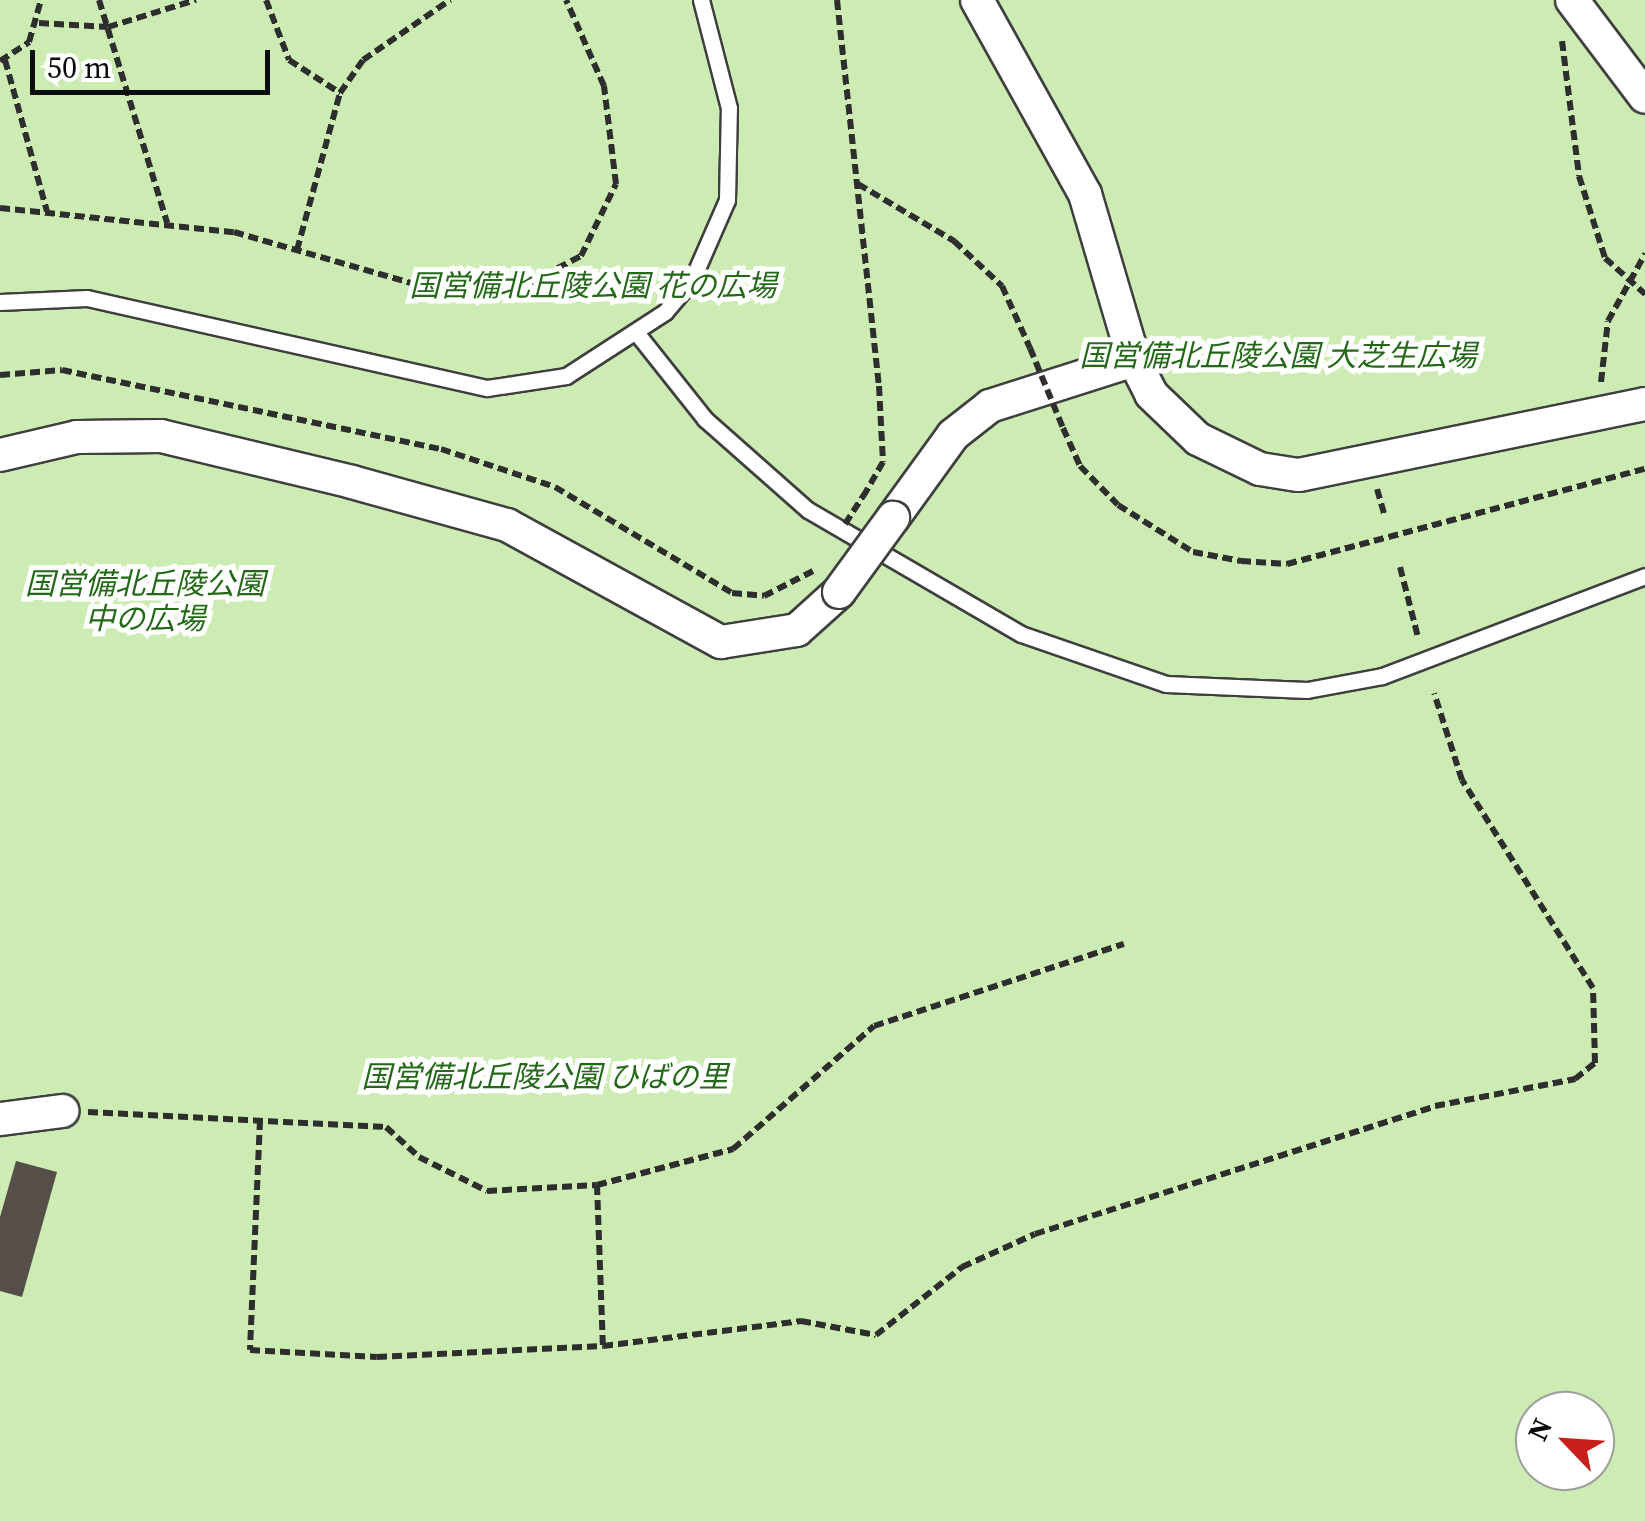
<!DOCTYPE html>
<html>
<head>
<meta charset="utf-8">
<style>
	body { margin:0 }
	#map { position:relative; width:1645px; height:1521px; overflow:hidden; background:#fffdec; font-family:"Source Serif 4","Noto Sans JP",serif }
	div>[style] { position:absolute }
	.green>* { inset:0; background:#ccecb3 }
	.building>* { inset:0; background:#564e48 }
	.path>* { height:6px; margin-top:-3px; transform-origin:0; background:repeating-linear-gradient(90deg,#2e2e2e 0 10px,transparent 0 15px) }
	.roads { filter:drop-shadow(2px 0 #3f3f3f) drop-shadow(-2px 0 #3f3f3f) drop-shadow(0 2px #3f3f3f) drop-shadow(0 -2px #3f3f3f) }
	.lane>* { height:15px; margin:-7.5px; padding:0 7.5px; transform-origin:7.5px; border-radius:7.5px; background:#fff }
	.street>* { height:32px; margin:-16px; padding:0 16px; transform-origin:16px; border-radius:16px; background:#fff }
	.path-bridge>* { height:6px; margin-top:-3px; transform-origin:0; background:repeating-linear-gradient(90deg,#2e2e2e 0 10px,transparent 0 15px) }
	.bridges { filter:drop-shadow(2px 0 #3f3f3f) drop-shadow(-2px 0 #3f3f3f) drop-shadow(0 2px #3f3f3f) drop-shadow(0 -2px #3f3f3f) }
	.street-bridge>* { height:32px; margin:-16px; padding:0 16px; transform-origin:16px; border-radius:16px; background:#fff }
	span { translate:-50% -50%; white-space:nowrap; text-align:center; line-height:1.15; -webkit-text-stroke:10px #fff; paint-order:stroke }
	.park-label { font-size:30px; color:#236918; font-style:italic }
	.north { position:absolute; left:1515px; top:1391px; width:100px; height:100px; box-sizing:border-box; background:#fff; border:2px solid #9e9e9e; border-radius:50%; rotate:295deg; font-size:28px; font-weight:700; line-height:40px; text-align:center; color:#0c0c0c }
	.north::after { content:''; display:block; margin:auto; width:35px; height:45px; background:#c71f1a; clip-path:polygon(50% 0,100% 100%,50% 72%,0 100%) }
	.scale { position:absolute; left:30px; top:50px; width:240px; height:45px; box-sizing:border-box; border:5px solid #0c0c0c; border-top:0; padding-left:12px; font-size:30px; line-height:35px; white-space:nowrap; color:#0c0c0c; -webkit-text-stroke:8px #fff; paint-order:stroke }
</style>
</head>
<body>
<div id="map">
	<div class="green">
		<div style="clip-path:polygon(evenodd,0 0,1645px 0,1645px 1521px,0 1521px,0 0,1535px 1411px,1595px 1411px,1595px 1471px,1535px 1471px,1535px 1411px)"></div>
	</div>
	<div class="building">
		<div style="clip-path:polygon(16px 1161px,57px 1172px,22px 1297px,0 1291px,0 1217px)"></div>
	</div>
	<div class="path">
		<div style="left:99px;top:0;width:233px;rotate:73deg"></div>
		<div style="left:266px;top:0;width:64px;rotate:69deg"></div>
		<div style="left:289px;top:60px;width:61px;rotate:32.9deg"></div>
		<div style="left:837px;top:0;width:388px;rotate:83.8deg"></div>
		<div style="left:879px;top:386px;width:76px;rotate:87deg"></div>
		<div style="left:883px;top:462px;width:38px;rotate:120deg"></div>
		<div style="left:39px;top:23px;width:69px;rotate:3.3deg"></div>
		<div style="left:108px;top:27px;width:92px;rotate:-17.1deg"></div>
		<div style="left:1562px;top:41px;width:136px;rotate:82.8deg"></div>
		<div style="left:1579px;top:176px;width:86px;rotate:72.4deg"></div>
		<div style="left:1605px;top:258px;width:54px;rotate:42deg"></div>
		<div style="left:5px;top:60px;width:157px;rotate:74.5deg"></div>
		<div style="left:0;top:61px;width:35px;rotate:-33deg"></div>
		<div style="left:29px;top:42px;width:44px;rotate:-74.1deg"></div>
		<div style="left:858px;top:184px;width:112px;rotate:30.7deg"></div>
		<div style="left:954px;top:241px;width:66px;rotate:43.2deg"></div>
		<div style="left:1002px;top:286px;width:68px;rotate:65.7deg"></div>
		<div style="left:0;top:208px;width:235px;rotate:5.9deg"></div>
		<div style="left:234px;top:232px;width:209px;rotate:16.1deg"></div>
		<div style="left:435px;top:290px;width:96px;rotate:-4.8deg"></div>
		<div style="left:531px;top:282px;width:56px;rotate:-27.5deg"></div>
		<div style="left:581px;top:256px;width:80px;rotate:-64.1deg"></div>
		<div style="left:616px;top:184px;width:99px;rotate:-97deg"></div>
		<div style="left:604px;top:86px;width:94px;rotate:-113.8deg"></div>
		<div style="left:297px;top:250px;width:163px;rotate:-74.7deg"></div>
		<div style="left:340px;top:93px;width:40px;rotate:-55.1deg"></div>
		<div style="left:363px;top:60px;width:106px;rotate:-34.6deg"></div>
		<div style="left:0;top:375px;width:62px;rotate:-4.6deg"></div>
		<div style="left:62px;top:370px;width:387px;rotate:11.8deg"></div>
		<div style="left:441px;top:449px;width:120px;rotate:18.4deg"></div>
		<div style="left:555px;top:487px;width:206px;rotate:30.9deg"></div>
		<div style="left:732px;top:593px;width:32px;rotate:5deg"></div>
		<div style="left:764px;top:596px;width:55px;rotate:-27deg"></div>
		<div style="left:1601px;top:382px;width:61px;rotate:-83.5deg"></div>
		<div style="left:1608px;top:321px;width:77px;rotate:-61.1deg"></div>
		<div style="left:1063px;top:428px;width:42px;rotate:65.9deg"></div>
		<div style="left:1080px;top:466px;width:54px;rotate:45.7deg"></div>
		<div style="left:1118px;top:505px;width:89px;rotate:32.1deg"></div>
		<div style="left:1193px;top:552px;width:49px;rotate:10.6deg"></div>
		<div style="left:1241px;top:561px;width:46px;rotate:3.7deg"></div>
		<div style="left:1287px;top:564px;width:370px;rotate:-14.9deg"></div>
		<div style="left:1377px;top:489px;width:26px;rotate:74deg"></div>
		<div style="left:1400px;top:567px;width:72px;rotate:75.6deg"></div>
		<div style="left:88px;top:1112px;width:298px;rotate:2.9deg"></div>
		<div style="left:386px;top:1127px;width:45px;rotate:42.3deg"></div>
		<div style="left:419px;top:1157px;width:76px;rotate:26.6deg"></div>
		<div style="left:487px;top:1191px;width:110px;rotate:-3.1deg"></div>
		<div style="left:597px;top:1185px;width:141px;rotate:-14.8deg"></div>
		<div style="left:733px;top:1149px;width:187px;rotate:-41.1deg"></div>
		<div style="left:874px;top:1026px;width:263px;rotate:-18.2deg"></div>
		<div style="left:260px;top:1120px;width:230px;rotate:92.5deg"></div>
		<div style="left:250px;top:1350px;width:127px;rotate:3.2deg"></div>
		<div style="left:377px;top:1357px;width:226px;rotate:-2.8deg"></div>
		<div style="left:603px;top:1346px;width:200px;rotate:-7.2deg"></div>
		<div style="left:801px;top:1321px;width:76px;rotate:10.6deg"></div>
		<div style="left:876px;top:1335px;width:110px;rotate:-38.3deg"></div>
		<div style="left:962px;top:1267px;width:80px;rotate:-24.3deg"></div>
		<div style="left:1035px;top:1234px;width:420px;rotate:-17.7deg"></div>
		<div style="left:1435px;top:1106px;width:143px;rotate:-10.9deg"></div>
		<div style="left:1575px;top:1079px;width:26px;rotate:-39deg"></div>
		<div style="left:1595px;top:1063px;width:75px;rotate:-91.5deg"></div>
		<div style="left:1593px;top:988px;width:246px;rotate:-122.2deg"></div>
		<div style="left:1462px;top:780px;width:91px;rotate:-107.8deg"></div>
		<div style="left:597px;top:1185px;width:161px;rotate:87.9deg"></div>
	</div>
	<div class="roads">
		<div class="lane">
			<div style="left:0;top:302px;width:87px;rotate:-2.6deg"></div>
			<div style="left:87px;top:298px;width:410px;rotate:12.7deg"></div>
			<div style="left:487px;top:388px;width:80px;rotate:-8.6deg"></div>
			<div style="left:566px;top:376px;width:118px;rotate:-32.9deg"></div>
			<div style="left:665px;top:312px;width:42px;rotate:-49.8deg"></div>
			<div style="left:692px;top:280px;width:87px;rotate:-66.4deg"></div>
			<div style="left:727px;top:200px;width:92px;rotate:-88.8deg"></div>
			<div style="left:729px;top:108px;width:112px;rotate:-104.5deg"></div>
			<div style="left:639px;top:336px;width:106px;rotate:51.5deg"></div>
			<div style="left:705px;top:419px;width:137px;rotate:41.5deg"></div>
			<div style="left:808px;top:510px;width:246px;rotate:30.2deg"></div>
			<div style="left:1021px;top:634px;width:153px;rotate:19deg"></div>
			<div style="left:1166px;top:684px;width:141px;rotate:2.4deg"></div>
			<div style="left:1307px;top:690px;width:76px;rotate:-10.6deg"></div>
			<div style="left:1382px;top:676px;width:281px;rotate:-20.8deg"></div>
		</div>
		<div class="street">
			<div style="left:977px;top:0;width:222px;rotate:60.9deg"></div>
			<div style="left:1085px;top:194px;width:173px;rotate:73.6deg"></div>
			<div style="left:1134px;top:360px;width:38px;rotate:63deg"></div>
			<div style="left:1151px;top:394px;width:65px;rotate:43.8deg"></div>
			<div style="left:1198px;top:439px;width:69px;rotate:25.8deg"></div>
			<div style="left:1260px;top:469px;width:39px;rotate:9deg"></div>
			<div style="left:1299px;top:475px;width:353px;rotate:-11.6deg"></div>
			<div style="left:1572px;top:0;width:121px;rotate:53deg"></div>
			<div style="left:0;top:455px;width:79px;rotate:-13.2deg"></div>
			<div style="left:77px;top:437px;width:84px;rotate:-0.7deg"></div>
			<div style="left:161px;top:436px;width:196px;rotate:13.5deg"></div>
			<div style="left:352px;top:482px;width:161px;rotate:15.5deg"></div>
			<div style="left:507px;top:525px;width:244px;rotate:28.7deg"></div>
			<div style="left:721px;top:642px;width:77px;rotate:-9deg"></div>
			<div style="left:797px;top:630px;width:57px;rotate:-42.1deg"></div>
			<div style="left:893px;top:518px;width:102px;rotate:-54.1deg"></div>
			<div style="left:953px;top:435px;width:47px;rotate:-38.1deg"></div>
			<div style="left:990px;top:406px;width:151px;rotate:-17.7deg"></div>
			<div style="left:0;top:1119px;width:63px;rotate:-7.4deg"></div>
		</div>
	</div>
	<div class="path-bridge">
		<div style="left:1030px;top:348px;width:87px;rotate:67.6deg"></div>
		<div style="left:845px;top:524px;width:35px;rotate:-57deg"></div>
	</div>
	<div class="bridges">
		<div class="street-bridge">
			<div style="left:839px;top:592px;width:92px;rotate:-53.9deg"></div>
		</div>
	</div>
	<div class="park-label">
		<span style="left:593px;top:286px">国営備北丘陵公園 花の広場</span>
		<span style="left:1278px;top:356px">国営備北丘陵公園 大芝生広場</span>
		<span style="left:145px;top:601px">国営備北丘陵公園<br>中の広場</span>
		<span style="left:545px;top:1077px">国営備北丘陵公園 ひばの里</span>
	</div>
	<div class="north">N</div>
	<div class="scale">50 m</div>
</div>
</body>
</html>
